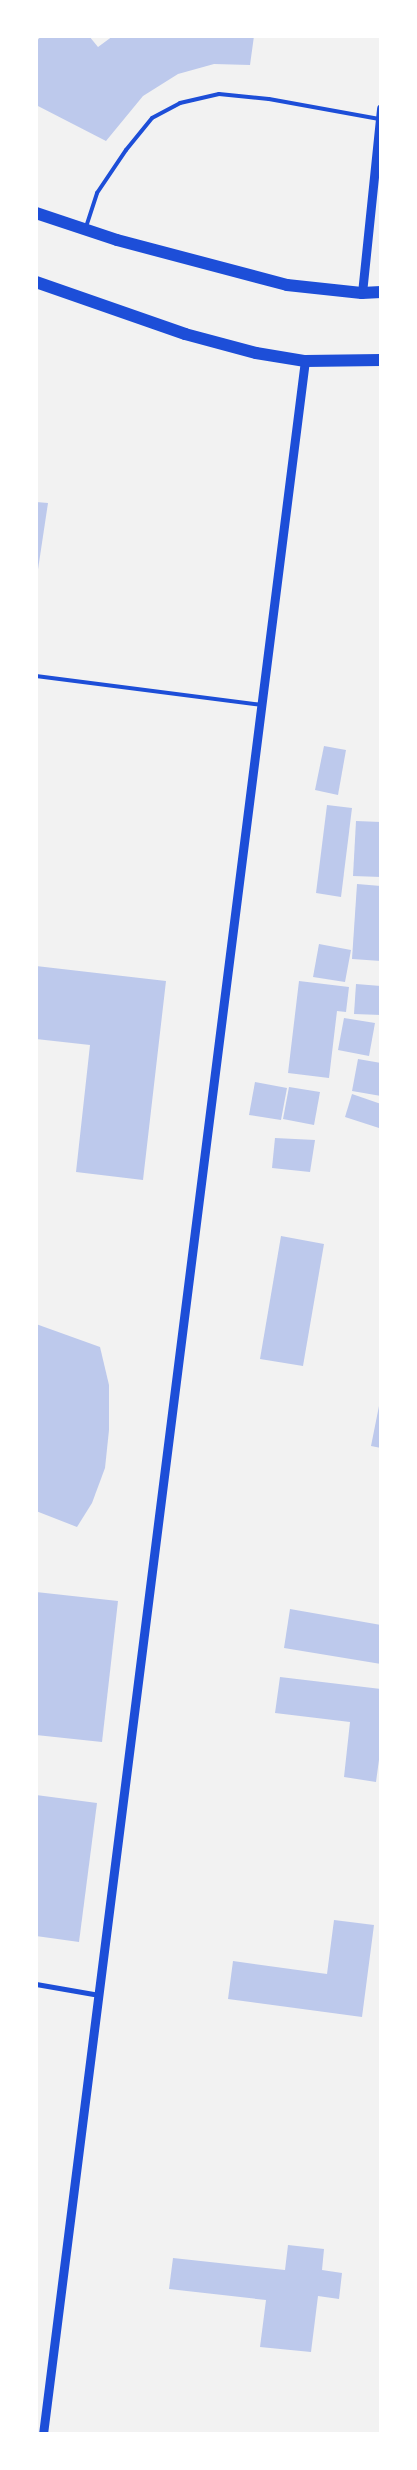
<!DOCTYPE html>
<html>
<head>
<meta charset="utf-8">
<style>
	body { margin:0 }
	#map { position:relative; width:417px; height:2470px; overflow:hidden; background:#f2f2f2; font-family:"DM Sans",sans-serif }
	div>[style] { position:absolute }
	.building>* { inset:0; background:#bdc9ec }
	.service>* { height:4px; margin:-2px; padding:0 2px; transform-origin:2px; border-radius:2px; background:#1d4ed8 }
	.minor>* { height:5px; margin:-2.5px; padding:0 2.5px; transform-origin:2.5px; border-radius:2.5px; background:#1d4ed8 }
	.tertiary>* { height:9px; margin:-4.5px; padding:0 4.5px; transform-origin:4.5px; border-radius:4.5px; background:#1d4ed8 }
	.primary>* { height:12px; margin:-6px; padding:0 6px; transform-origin:6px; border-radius:6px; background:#1d4ed8 }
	span { translate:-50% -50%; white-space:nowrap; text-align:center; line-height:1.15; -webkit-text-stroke:5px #fff; paint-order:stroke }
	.frame { position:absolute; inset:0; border:38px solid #fff; pointer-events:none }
</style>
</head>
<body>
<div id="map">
	<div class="building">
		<div style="clip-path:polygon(41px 36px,89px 36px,98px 47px,113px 36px,254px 36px,250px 65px,214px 64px,178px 74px,143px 96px,106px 141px,36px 105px,36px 42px)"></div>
		<div style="clip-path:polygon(36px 502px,48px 503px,37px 576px,36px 576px)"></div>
		<div style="clip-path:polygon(324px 746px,346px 750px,338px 795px,315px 790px)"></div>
		<div style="clip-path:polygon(327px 805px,352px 808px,341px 897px,316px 893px)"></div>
		<div style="clip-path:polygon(356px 821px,381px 822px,381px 877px,353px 876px)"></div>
		<div style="clip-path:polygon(357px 884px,381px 886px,381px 961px,352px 959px)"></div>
		<div style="clip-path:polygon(319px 944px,351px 950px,345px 982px,313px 977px)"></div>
		<div style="clip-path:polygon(36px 966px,166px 981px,143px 1180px,76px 1172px,90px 1045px,36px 1039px)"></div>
		<div style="clip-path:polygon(299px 981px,349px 987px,346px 1012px,337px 1011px,329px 1078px,288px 1073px)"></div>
		<div style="clip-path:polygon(356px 984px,381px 986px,381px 1015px,354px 1014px)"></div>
		<div style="clip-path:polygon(344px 1018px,375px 1023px,369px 1056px,338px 1050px)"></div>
		<div style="clip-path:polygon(358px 1059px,381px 1063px,381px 1096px,352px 1091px)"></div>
		<div style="clip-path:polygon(255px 1082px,287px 1088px,281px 1120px,249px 1115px)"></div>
		<div style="clip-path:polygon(289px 1087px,320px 1092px,314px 1125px,283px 1119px)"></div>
		<div style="clip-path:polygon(352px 1094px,381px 1104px,379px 1128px,345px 1117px)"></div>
		<div style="clip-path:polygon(275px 1138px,315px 1140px,310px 1172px,272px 1168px)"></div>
		<div style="clip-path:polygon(281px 1236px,324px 1244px,303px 1366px,260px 1359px)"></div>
		<div style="clip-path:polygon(36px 1324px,100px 1347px,109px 1385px,109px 1430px,105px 1468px,92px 1503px,77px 1527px,36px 1511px)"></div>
		<div style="clip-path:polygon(380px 1401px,381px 1402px,381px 1448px,371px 1446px)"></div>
		<div style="clip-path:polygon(36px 1592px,118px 1601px,102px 1742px,36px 1735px)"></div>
		<div style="clip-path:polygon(290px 1609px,381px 1625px,381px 1664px,284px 1648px)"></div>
		<div style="clip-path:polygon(280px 1677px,381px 1689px,381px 1745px,376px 1782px,344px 1777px,350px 1722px,275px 1713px)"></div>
		<div style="clip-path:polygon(36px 1795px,97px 1803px,79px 1942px,36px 1936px)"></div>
		<div style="clip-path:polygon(334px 1920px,374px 1925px,362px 2017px,228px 1999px,233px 1961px,327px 1974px)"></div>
		<div style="clip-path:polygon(288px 2245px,324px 2249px,322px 2270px,342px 2273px,339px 2299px,318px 2296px,311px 2352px,260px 2347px,266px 2300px,169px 2289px,173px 2258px,285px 2270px)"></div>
	</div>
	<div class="service">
		<div style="left:86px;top:227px;width:36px;rotate:-72deg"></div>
		<div style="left:97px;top:193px;width:52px;rotate:-56deg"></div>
		<div style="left:126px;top:150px;width:41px;rotate:-50.9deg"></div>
		<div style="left:152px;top:118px;width:32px;rotate:-28deg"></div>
		<div style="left:180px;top:103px;width:40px;rotate:-13deg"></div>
		<div style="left:219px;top:94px;width:50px;rotate:5.7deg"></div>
		<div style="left:269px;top:99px;width:112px;rotate:10.3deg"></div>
		<div style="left:36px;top:676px;width:227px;rotate:7.3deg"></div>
	</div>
	<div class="minor">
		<div style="left:36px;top:1984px;width:64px;rotate:9.9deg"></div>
	</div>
	<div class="tertiary">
		<div style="left:362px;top:293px;width:186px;rotate:-84.1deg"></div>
		<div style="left:43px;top:2434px;width:2089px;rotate:-82.8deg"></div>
	</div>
	<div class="primary">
		<div style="left:36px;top:213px;width:85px;rotate:18.4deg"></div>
		<div style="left:117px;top:240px;width:176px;rotate:14.8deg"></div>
		<div style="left:287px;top:285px;width:75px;rotate:6.1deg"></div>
		<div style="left:362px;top:293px;width:19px;rotate:-3deg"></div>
		<div style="left:36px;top:282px;width:158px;rotate:19.2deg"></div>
		<div style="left:185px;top:334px;width:73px;rotate:15deg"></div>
		<div style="left:256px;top:353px;width:50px;rotate:9.3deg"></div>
		<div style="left:305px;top:361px;width:76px;rotate:-0.8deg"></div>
	</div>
	<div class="frame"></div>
</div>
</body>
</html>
